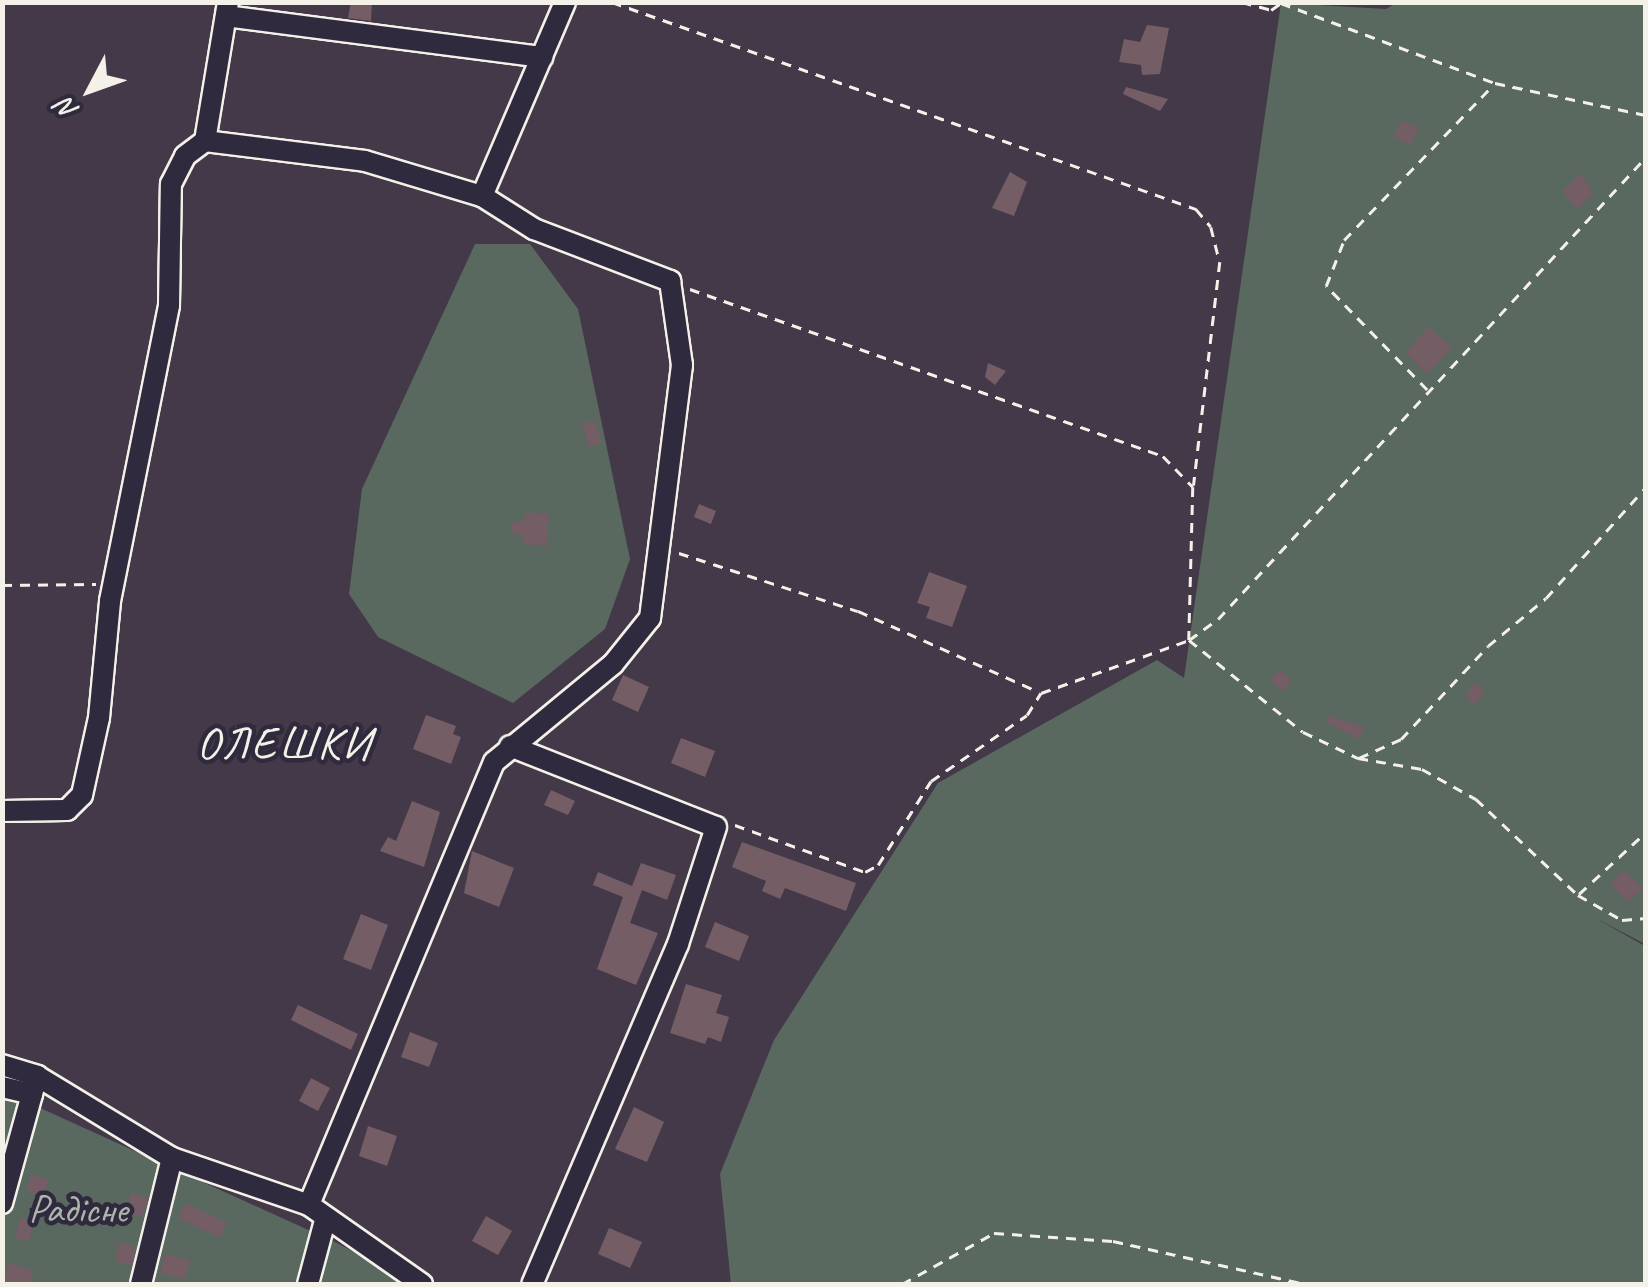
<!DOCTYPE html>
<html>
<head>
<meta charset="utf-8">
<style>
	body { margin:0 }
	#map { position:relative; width:1648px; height:1287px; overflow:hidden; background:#443949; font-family:Caveat,sans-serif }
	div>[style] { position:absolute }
	.green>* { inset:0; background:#596960 }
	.building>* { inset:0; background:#755d66 }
	.path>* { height:2.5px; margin-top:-1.25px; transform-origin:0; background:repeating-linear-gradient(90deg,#f4f1e8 0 10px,transparent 0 18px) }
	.roads { filter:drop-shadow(2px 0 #f4f1e8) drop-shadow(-2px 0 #f4f1e8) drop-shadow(0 2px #f4f1e8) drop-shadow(0 -2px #f4f1e8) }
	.minor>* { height:20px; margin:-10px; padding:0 10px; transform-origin:10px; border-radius:10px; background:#2f2a3d }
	span { translate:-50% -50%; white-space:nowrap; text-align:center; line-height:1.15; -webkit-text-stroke:9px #2f2a3d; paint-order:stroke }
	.park-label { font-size:40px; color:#aeb4ab }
	.quarter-label { font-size:45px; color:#f4f1e8; letter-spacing:2.5px }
	.frame { position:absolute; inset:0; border:5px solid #f4f1e8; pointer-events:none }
	.north { position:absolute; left:40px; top:40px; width:100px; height:100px; -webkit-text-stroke:8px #2f2a3d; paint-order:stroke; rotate:229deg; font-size:28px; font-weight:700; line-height:40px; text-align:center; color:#f4f1e8 }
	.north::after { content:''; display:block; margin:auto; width:35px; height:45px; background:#f4f1e8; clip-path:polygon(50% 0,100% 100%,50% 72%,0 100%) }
</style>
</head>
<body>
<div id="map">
	<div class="green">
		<div style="clip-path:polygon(1398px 2px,1645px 3px,1645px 944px,1595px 918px,1645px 946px,1645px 1284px,731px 1284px,720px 1174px,774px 1040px,938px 783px,1157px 660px,1184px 678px,1281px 3px,1386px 9px)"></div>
		<div style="clip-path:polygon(475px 244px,530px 244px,578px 309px,630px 559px,605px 629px,513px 703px,378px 637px,349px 594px,362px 489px)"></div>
		<div style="clip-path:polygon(3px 1091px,337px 1243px,414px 1284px,3px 1284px)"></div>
	</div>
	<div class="building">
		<div style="clip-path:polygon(351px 2px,372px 2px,371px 21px,348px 18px)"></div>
		<div style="clip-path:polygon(1147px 25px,1169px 28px,1160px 74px,1142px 75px,1141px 65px,1119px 62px,1124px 39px,1140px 42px)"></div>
		<div style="clip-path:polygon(1126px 87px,1168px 99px,1160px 111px,1123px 94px)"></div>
		<div style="clip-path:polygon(1400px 121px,1419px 126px,1411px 145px,1394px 138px)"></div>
		<div style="clip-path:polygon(1010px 172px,1027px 182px,1014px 216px,992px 208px)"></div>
		<div style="clip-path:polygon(1581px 174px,1594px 193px,1577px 209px,1562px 191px)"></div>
		<div style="clip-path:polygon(1428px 327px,1452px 347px,1427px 374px,1406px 353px)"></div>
		<div style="clip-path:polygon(988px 363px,1006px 371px,995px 385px,985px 377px)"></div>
		<div style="clip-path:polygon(595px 420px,602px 443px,589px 447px,582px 424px)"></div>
		<div style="clip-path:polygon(699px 504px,716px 511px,711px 524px,694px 517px)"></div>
		<div style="clip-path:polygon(525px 512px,549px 514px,547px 546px,524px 544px,524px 535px,511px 534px,512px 521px,524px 522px)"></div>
		<div style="clip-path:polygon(929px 572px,967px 586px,952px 627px,926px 618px,930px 607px,917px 603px)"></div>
		<div style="clip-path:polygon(1279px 670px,1292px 680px,1283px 691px,1270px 681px)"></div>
		<div style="clip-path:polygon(623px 675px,649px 687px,638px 712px,612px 700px)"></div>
		<div style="clip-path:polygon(1476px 682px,1485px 693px,1473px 704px,1466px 694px)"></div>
		<div style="clip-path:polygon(426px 715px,456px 726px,453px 734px,461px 737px,451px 764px,413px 749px)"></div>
		<div style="clip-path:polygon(1328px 716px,1365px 727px,1360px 740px,1326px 722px)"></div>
		<div style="clip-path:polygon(681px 738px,715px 751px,705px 777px,671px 763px)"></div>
		<div style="clip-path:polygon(551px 790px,575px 801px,568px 815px,544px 805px)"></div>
		<div style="clip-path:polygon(412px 801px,440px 812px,424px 867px,380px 851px,388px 837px,396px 841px)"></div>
		<div style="clip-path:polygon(742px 842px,856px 883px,846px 911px,785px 888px,780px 899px,762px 891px,766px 881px,732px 867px)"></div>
		<div style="clip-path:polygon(472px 851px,514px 868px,499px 907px,464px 893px)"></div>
		<div style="clip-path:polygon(641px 863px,676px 875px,667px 900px,642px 890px,630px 923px,658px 933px,636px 985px,597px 969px,623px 897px,593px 885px,598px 872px,632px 886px)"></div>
		<div style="clip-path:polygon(1624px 870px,1643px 889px,1628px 902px,1610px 884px)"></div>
		<div style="clip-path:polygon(361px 914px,388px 925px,371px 970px,343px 959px)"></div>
		<div style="clip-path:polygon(715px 922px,749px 936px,739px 961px,705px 947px)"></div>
		<div style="clip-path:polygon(686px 984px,722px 995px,716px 1013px,729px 1017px,721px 1042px,708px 1037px,705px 1044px,670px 1033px)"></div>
		<div style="clip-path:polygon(298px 1005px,358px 1034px,351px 1050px,291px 1020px)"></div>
		<div style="clip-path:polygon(410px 1032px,438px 1043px,429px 1067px,401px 1057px)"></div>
		<div style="clip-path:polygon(311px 1078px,330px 1088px,318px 1111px,299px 1101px)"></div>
		<div style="clip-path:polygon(634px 1107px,664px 1122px,647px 1162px,615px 1149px)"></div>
		<div style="clip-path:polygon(368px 1126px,397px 1136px,387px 1166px,359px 1156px)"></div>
		<div style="clip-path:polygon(31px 1175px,48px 1179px,44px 1196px,27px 1191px)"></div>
		<div style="clip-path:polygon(131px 1193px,148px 1197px,143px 1217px,126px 1213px)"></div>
		<div style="clip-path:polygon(185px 1203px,227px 1223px,220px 1238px,178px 1218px)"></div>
		<div style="clip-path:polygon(486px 1216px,512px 1231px,498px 1255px,472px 1241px)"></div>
		<div style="clip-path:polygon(20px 1218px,34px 1221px,29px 1241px,15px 1238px)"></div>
		<div style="clip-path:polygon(609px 1228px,642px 1242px,630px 1268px,598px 1254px)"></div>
		<div style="clip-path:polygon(119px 1242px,136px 1247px,132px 1265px,115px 1261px)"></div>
		<div style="clip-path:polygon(165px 1254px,190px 1260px,185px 1279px,160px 1273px)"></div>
		<div style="clip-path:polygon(8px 1263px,33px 1270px,29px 1284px,3px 1284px)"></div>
	</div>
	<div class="path">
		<div style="left:612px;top:2px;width:620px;rotate:19.52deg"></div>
		<div style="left:1196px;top:209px;width:23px;rotate:50deg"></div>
		<div style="left:1211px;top:227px;width:36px;rotate:76deg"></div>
		<div style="left:1220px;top:262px;width:225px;rotate:96.7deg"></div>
		<div style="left:1242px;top:2px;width:30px;rotate:15deg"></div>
		<div style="left:1271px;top:10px;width:12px;rotate:-35deg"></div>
		<div style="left:1281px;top:3px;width:228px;rotate:20.5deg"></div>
		<div style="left:1495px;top:83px;width:154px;rotate:12deg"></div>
		<div style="left:690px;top:289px;width:502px;rotate:19.45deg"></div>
		<div style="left:1163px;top:456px;width:43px;rotate:45.9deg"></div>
		<div style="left:1193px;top:487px;width:153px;rotate:91.5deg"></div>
		<div style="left:1189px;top:640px;width:146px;rotate:38.9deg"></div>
		<div style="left:1303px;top:732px;width:61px;rotate:25.3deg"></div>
		<div style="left:1358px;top:758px;width:65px;rotate:9.8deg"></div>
		<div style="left:1422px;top:769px;width:62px;rotate:29.1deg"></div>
		<div style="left:1476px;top:799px;width:140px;rotate:43.3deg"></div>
		<div style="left:1578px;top:895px;width:51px;rotate:29.6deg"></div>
		<div style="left:1622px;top:920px;width:24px;rotate:-5deg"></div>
		<div style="left:1427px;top:390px;width:145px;rotate:-134.2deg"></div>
		<div style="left:1326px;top:286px;width:49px;rotate:-68.6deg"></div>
		<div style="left:1344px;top:240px;width:216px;rotate:-46.1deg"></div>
		<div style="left:679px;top:553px;width:188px;rotate:18deg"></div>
		<div style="left:858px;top:611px;width:198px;rotate:24.1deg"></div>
		<div style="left:2px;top:585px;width:94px;rotate:-0.6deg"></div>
		<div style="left:1359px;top:758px;width:46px;rotate:-24.3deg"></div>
		<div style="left:1401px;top:739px;width:127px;rotate:-46.9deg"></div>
		<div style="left:1488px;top:646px;width:75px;rotate:-39.6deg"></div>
		<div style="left:1546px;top:598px;width:149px;rotate:-48deg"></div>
		<div style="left:735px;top:825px;width:138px;rotate:19.9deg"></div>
		<div style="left:865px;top:872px;width:15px;rotate:-28deg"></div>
		<div style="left:878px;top:865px;width:99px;rotate:-57.8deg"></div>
		<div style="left:931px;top:781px;width:116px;rotate:-34.5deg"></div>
		<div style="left:1027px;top:715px;width:26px;rotate:-58deg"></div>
		<div style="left:1041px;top:693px;width:157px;rotate:-19.7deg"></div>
		<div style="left:1189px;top:640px;width:36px;rotate:-36deg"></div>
		<div style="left:1218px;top:619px;width:630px;rotate:-47.19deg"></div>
		<div style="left:1579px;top:894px;width:91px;rotate:-42.8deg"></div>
		<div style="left:902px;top:1284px;width:105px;rotate:-29deg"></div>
		<div style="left:994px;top:1233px;width:119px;rotate:3.8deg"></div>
		<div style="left:1113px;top:1241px;width:197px;rotate:12.6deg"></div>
	</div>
	<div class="roads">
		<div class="minor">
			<div style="left:226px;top:16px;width:319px;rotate:7.4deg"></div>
			<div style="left:205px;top:141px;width:141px;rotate:-80.6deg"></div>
			<div style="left:482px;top:196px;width:211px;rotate:-66.8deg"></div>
			<div style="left:510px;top:746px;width:221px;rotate:21.5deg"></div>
			<div style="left:716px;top:827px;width:123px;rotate:108deg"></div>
			<div style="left:678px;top:944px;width:370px;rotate:113.2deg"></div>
			<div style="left:2px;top:811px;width:65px;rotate:-0.9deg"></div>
			<div style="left:67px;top:810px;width:21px;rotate:-45deg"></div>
			<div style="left:82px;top:795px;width:79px;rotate:-77.6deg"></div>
			<div style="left:99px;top:718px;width:118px;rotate:-84.6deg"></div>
			<div style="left:110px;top:601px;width:302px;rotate:-78.7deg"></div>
			<div style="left:169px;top:305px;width:121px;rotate:-89.1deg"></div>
			<div style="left:171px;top:184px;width:31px;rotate:-63deg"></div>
			<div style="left:185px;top:156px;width:25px;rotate:-37deg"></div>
			<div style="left:205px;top:141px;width:161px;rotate:7.1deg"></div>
			<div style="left:365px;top:161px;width:122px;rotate:16.7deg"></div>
			<div style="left:482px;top:196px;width:62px;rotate:32.4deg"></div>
			<div style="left:534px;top:229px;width:146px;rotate:20.9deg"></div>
			<div style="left:670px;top:281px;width:85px;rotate:81.9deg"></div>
			<div style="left:682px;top:365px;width:255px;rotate:97.2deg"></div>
			<div style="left:650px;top:618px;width:59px;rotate:128.8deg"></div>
			<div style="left:613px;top:664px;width:154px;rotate:140.5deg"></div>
			<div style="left:494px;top:762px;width:480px;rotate:112.7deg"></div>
			<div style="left:2px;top:1065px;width:37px;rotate:17deg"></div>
			<div style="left:37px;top:1076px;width:158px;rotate:31.3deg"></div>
			<div style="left:172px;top:1158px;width:145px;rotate:18.9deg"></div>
			<div style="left:309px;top:1205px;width:138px;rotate:35deg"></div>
			<div style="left:2px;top:1087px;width:31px;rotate:13deg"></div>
			<div style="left:2px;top:1203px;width:132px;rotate:-74.6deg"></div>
			<div style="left:141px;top:1284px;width:130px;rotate:-76.2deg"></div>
			<div style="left:308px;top:1284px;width:69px;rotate:-75deg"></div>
		</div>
	</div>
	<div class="park-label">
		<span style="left:78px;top:1209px">Радісне</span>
	</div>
	<div class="quarter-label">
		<span style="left:285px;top:744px">ОЛЕШКИ</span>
	</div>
	<div class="frame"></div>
	<div class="north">N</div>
</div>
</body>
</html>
